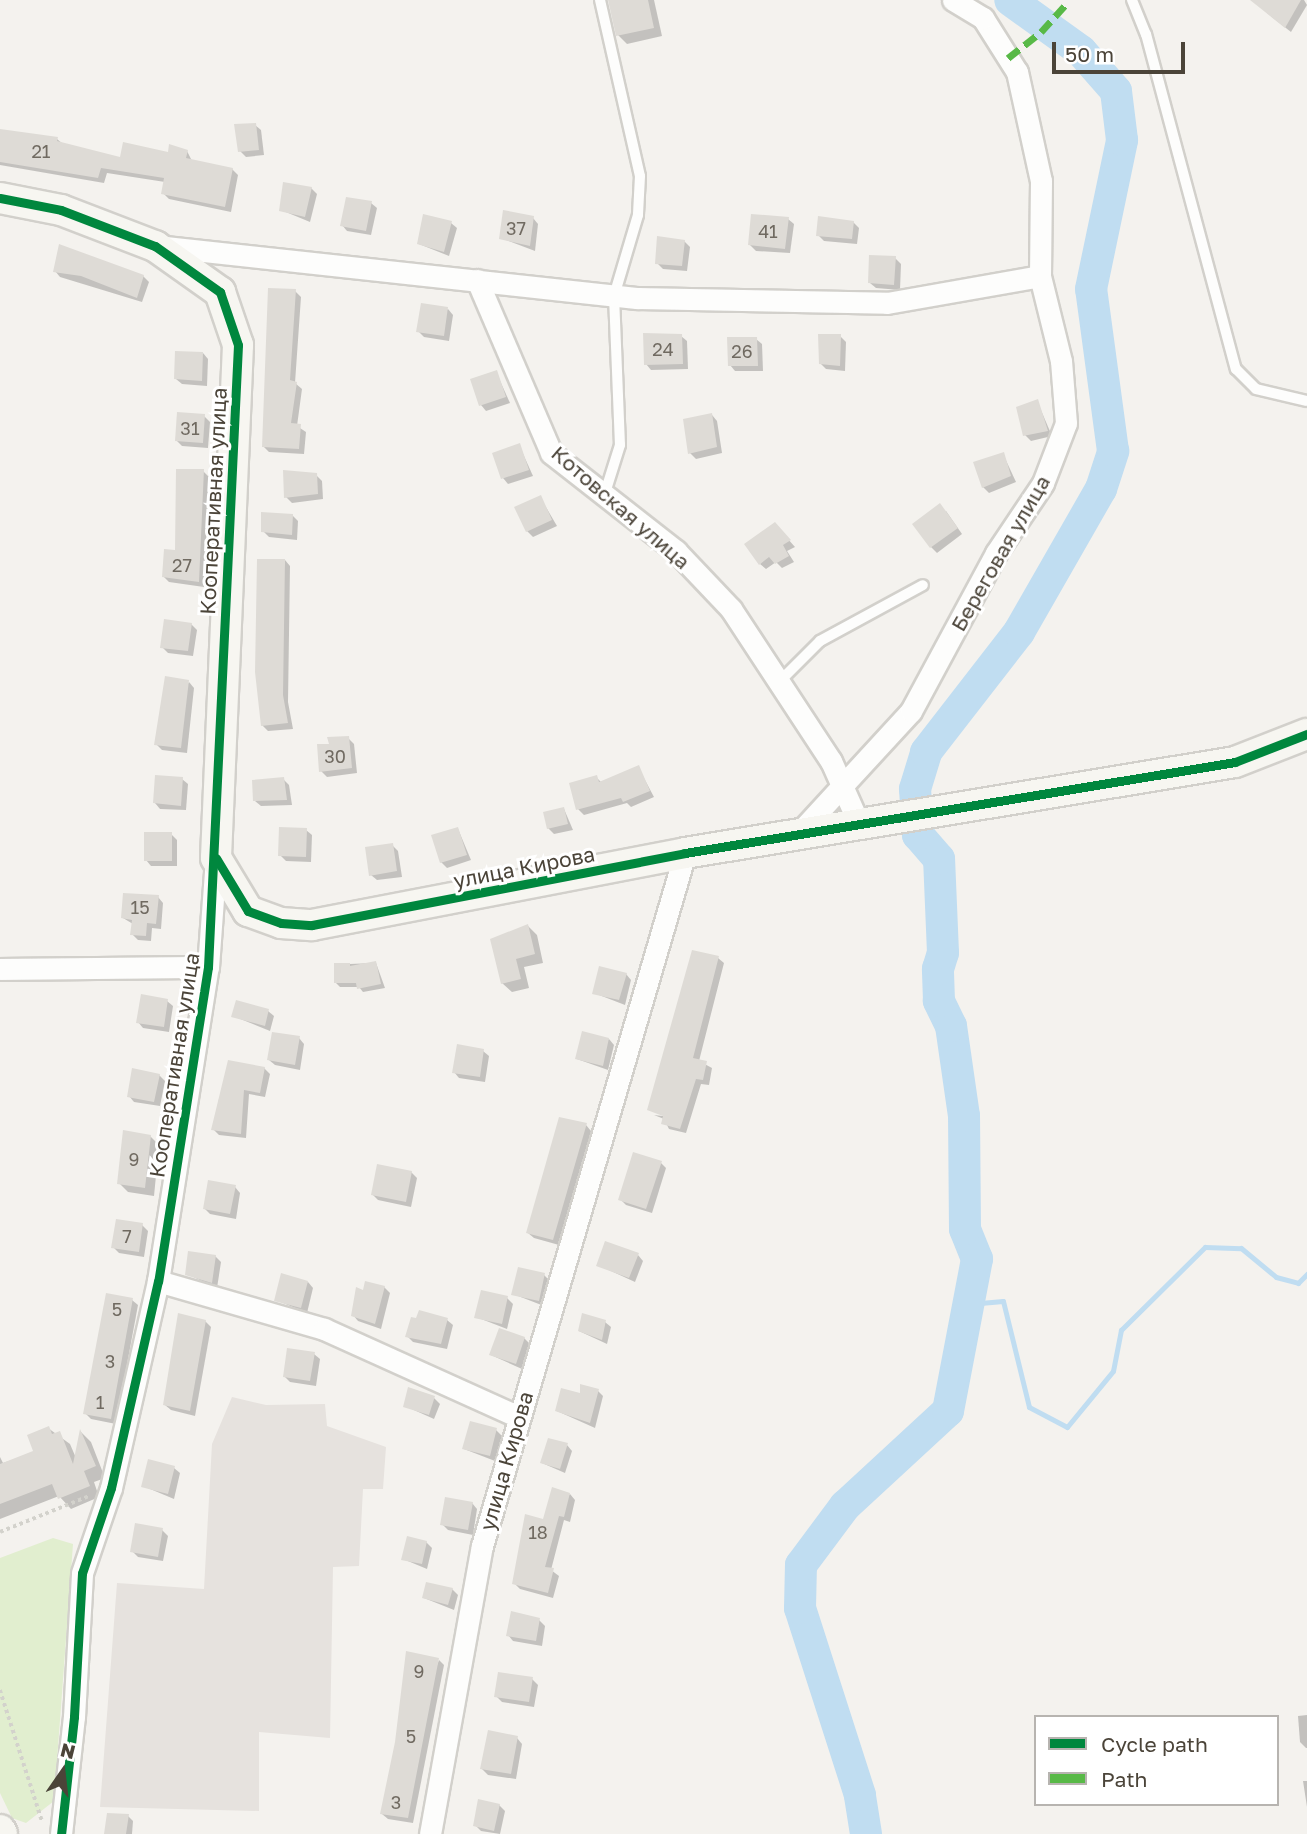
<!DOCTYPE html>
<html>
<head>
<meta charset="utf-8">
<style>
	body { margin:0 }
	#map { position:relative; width:1307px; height:1834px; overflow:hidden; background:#f4f2ee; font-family:"Golos Text",sans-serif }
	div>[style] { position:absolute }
	.industrial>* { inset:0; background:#e6e2de }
	.green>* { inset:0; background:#e1eecf }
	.shadow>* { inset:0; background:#0003 }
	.stream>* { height:5px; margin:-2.5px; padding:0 2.5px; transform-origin:2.5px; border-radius:2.5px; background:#c0ddf1 }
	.river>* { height:32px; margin:-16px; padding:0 16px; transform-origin:16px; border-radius:16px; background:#c0ddf1 }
	.building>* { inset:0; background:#dedbd6 }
	.path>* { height:3.5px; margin-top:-1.75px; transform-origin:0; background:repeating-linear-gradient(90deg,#d3d2cc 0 3.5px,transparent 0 7px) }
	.roads { filter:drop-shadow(2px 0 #d2d0cb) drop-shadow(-2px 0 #d2d0cb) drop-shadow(0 2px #d2d0cb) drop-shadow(0 -2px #d2d0cb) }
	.lane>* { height:10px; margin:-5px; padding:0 5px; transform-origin:5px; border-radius:5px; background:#fdfdfc }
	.street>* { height:21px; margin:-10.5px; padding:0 10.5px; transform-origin:10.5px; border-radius:10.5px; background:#fdfdfc }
	.secondary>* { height:30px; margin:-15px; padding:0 15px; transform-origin:15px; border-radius:15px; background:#f7f6f1 }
	.quiet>* { height:7px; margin-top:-3.5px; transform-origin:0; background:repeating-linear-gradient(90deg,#58b947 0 14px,transparent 0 21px) }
	.cycleway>* { height:9px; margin:-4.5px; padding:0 4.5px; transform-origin:4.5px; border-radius:4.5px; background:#00873e }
	span { translate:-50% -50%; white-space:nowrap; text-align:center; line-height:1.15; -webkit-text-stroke:6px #fff; paint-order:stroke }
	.number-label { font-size:18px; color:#706a61 }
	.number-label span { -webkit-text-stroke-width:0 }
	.street-label { font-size:21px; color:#4b4439 }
	.legend { position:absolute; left:1034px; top:1715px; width:245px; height:91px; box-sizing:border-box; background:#fff; border:2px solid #b7b4b0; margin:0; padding:9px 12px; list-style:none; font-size:21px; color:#4b4439 }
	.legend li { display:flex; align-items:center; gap:14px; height:35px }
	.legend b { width:35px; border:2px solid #b7b4b0 }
	.north { position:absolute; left:28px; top:1736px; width:70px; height:70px; -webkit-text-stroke:5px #fff; paint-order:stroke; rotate:14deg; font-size:19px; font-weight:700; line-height:28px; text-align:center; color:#4b4439 }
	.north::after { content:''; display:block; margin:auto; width:24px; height:32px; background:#4b4439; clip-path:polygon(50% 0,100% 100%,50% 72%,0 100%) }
	.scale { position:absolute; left:1052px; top:42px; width:133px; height:32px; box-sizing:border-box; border:4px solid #4b4439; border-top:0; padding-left:9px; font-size:21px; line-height:24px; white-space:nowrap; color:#4b4439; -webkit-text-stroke:5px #fff; paint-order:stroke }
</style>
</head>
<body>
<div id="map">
	<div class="industrial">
		<div style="clip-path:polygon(232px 1397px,266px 1405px,325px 1404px,327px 1426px,386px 1447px,383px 1489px,363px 1489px,359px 1566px,333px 1567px,330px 1738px,259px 1732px,259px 1811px,100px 1807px,117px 1583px,204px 1589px,212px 1444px)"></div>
	</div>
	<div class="green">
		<div style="clip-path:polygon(53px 1538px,73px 1544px,54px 1801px,26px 1823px,12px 1818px,0 1793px,0 1558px)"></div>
	</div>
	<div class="shadow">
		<div style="clip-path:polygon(609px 0,654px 0,662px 36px,627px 44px,618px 35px)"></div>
		<div style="clip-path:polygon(1266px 0,1304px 0,1307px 5px,1291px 32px,1267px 13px)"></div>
		<div style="clip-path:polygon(255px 125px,261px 130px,264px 155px,246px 157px,240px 151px)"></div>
		<div style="clip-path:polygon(0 130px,57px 139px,63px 144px,121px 159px,187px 151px,192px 161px,232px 169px,238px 175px,231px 212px,169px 199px,163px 193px,165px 182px,107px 173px,104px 183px,0 165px)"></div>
		<div style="clip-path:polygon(311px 188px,317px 194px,310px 222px,281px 210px)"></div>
		<div style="clip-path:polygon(371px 203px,377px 208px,371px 235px,347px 231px,342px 225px)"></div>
		<div style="clip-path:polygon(533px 218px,538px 224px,535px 251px,501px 238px)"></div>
		<div style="clip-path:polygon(788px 219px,794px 224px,790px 253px,756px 251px,750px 245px)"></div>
		<div style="clip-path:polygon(853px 222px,859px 228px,857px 244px,824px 241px,818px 235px)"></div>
		<div style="clip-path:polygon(451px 223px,457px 228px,449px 256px,419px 244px)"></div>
		<div style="clip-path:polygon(684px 241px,690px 247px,687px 271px,663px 269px,657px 263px)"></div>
		<div style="clip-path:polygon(895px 258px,901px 264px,900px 290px,876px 288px,870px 283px)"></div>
		<div style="clip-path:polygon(55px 271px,143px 276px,149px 282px,142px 302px,60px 277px)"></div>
		<div style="clip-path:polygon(295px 291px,301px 297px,295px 383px,302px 389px,297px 426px,306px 432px,304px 454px,269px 452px,263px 446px)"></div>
		<div style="clip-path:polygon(448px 309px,453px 315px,449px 341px,424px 337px,418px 331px)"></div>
		<div style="clip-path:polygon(681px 336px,687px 341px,688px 369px,651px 370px,646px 364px)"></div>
		<div style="clip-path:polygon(840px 336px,846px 342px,845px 371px,826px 369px,821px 364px)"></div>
		<div style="clip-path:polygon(756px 339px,762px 344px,763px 371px,735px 371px,730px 365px)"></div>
		<div style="clip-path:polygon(203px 353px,208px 359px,207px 386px,182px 384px,176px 379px)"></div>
		<div style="clip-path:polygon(496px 372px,510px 403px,486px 411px,481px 405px)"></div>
		<div style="clip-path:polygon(1037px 401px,1052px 436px,1031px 441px,1025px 435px)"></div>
		<div style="clip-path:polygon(712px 415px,717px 421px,722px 453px,696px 459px,690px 453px)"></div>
		<div style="clip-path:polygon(204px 416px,210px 422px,208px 448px,182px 446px,177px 441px)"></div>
		<div style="clip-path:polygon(519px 445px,533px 476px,508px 484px,503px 478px)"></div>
		<div style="clip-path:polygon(1003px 454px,1016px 482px,989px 493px,983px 487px)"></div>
		<div style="clip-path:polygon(203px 471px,209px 477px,204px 587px,169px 582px,163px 576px,177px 552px)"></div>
		<div style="clip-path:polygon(316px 475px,322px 481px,323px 499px,292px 503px,286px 497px)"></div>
		<div style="clip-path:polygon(540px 497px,557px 526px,533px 537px,527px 531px)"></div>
		<div style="clip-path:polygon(946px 511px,962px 534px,937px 553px,931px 547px)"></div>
		<div style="clip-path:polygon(292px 515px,298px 521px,297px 540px,269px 537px,263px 531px)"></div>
		<div style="clip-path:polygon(780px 530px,795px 547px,787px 551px,794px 562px,782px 568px,776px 562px,766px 569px,760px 564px)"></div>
		<div style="clip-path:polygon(285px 560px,290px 566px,288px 702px,293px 729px,268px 731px,262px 725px)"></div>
		<div style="clip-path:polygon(191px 624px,197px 630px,193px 656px,168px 653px,162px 647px)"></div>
		<div style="clip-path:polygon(189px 682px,194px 688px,187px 753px,162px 750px,156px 744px)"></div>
		<div style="clip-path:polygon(348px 738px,354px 744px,357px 773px,327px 777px,321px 771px,332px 746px)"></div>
		<div style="clip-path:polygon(638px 767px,654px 797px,631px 807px,627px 803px,584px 815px,578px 809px,596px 777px,602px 783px)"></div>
		<div style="clip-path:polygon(182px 779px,188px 784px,186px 810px,160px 809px,155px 803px)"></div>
		<div style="clip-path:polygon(283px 779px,289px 785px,292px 805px,261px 806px,255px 801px)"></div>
		<div style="clip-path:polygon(564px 809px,573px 830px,554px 834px,548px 828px)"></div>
		<div style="clip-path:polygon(458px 829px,471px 860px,447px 868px,441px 862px)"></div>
		<div style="clip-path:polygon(306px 830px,312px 835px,311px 862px,286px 861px,280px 855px)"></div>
		<div style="clip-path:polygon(171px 834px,177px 840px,177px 866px,151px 866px,146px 860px)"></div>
		<div style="clip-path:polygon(392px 845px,398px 851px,402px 877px,377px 880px,371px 875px)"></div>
		<div style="clip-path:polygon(158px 897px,163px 903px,161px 929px,152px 928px,151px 941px,138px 940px,132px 934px,133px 924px,123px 918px)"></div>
		<div style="clip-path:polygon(528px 926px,537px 935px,543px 963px,524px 967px,529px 988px,512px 992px,502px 983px)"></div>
		<div style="clip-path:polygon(718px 958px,724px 963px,699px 1061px,712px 1068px,709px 1085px,701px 1084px,686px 1133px,669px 1129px,664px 1119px,654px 1115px,671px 1117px,649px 1110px)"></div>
		<div style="clip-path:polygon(376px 963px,385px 988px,363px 992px,359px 987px,340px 987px,336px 983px,349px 964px)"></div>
		<div style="clip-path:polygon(626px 974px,631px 980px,625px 1005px,594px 993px)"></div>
		<div style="clip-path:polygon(167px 1001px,173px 1006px,169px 1032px,143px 1028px,138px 1022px)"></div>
		<div style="clip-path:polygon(268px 1011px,274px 1016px,270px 1031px,233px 1016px)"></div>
		<div style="clip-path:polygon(299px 1038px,304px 1044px,300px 1070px,275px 1065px,269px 1060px)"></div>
		<div style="clip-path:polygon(609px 1039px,614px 1045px,608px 1070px,577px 1059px)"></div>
		<div style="clip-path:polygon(483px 1051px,489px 1056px,485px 1082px,459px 1078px,454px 1072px)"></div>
		<div style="clip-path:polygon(264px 1068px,270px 1074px,265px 1097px,249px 1094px,246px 1138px,219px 1135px,213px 1129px,219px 1099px)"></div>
		<div style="clip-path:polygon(159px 1075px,165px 1081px,160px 1106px,134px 1102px,129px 1096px)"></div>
		<div style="clip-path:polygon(586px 1125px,591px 1131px,559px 1245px,534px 1238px,528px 1233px)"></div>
		<div style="clip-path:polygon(150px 1136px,159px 1145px,154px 1196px,128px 1192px,119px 1183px)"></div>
		<div style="clip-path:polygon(661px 1163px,666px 1168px,652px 1213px,626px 1205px,620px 1199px)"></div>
		<div style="clip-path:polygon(411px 1172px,417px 1178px,411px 1207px,378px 1200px,372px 1194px)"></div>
		<div style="clip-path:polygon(235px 1187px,240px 1193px,236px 1219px,210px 1214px,204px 1208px)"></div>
		<div style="clip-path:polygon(142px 1225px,148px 1231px,144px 1257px,119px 1253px,113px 1247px)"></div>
		<div style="clip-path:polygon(638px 1255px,643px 1261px,635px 1282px,598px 1265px)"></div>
		<div style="clip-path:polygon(215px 1256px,221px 1262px,217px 1288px,187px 1274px)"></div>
		<div style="clip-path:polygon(544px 1275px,550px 1281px,544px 1306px,513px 1294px)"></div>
		<div style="clip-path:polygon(308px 1282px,313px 1288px,307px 1313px,276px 1300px)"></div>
		<div style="clip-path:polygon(384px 1287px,390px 1293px,381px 1329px,358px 1321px,353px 1315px,364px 1292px)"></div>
		<div style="clip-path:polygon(507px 1298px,513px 1304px,507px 1329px,476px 1317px)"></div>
		<div style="clip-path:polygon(132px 1300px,138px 1305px,116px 1424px,91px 1419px,85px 1413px)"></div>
		<div style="clip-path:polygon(447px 1320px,453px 1325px,447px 1349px,413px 1342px,407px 1336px)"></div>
		<div style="clip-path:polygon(205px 1321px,211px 1327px,195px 1416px,171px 1410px,165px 1405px)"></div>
		<div style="clip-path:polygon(605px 1322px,611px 1327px,607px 1344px,579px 1331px)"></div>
		<div style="clip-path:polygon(524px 1338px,530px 1344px,522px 1369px,491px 1355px)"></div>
		<div style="clip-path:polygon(314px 1354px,320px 1359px,316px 1386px,290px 1382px,284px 1376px)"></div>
		<div style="clip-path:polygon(598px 1391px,603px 1396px,595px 1428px,557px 1411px)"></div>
		<div style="clip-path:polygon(434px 1398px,440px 1404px,434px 1419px,405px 1406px)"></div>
		<div style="clip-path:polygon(48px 1428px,70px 1444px,76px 1458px,81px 1432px,91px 1442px,105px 1478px,94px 1482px,99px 1497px,71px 1509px,59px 1496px,0 1519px,0 1457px,3px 1463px,36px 1452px)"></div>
		<div style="clip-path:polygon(496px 1430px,502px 1436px,495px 1461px,464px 1449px)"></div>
		<div style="clip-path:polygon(567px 1445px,572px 1451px,565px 1473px,542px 1463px)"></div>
		<div style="clip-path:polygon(174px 1468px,180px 1473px,174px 1499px,143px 1486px)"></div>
		<div style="clip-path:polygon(570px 1494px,575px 1500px,570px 1522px,564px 1520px,551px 1570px,559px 1576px,553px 1598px,520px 1589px,514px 1583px,544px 1521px)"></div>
		<div style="clip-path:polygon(472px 1503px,477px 1509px,473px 1535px,448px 1530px,442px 1524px)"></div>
		<div style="clip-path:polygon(162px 1530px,168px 1536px,163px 1561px,138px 1557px,132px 1551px)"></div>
		<div style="clip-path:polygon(426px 1542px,432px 1548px,427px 1569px,403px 1559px)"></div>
		<div style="clip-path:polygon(452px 1589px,458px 1595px,454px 1610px,424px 1598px)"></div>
		<div style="clip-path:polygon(539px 1620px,545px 1626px,542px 1646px,513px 1641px,508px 1635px)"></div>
		<div style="clip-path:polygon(439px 1660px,444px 1665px,413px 1823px,388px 1819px,382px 1814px)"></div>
		<div style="clip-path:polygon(532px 1679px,538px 1685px,534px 1707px,502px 1702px,496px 1696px)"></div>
		<div style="clip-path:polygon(1307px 1715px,1307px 1748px,1306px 1748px,1300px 1742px,1298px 1716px)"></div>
		<div style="clip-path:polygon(517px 1738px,522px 1744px,516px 1779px,488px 1775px,482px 1769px)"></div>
		<div style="clip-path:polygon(1303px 1781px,1307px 1781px,1307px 1808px,1307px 1807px)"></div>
		<div style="clip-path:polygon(499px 1805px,505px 1811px,500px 1834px,481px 1831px,475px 1825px)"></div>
		<div style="clip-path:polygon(128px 1816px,133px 1821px,132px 1834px,105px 1834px)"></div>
	</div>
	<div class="stream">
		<div style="left:969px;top:1304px;width:34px;rotate:-5deg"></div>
		<div style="left:1003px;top:1301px;width:109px;rotate:76.2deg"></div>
		<div style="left:1029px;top:1407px;width:43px;rotate:27.8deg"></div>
		<div style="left:1067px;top:1427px;width:72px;rotate:-50.6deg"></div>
		<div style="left:1113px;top:1371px;width:42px;rotate:-79deg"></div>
		<div style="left:1121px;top:1330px;width:118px;rotate:-44.7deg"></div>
		<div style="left:1205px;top:1247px;width:36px;rotate:2deg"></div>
		<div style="left:1241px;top:1248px;width:45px;rotate:39.6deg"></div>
		<div style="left:1276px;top:1277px;width:23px;rotate:15deg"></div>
		<div style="left:1298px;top:1283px;width:13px;rotate:-45deg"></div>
	</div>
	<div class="river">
		<div style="left:866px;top:1834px;width:39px;rotate:-99deg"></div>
		<div style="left:860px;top:1795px;width:196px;rotate:-107.8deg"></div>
		<div style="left:800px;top:1608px;width:43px;rotate:-88.7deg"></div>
		<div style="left:801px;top:1565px;width:74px;rotate:-53.3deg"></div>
		<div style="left:845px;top:1506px;width:140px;rotate:-42.7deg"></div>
		<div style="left:948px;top:1411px;width:155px;rotate:-79.2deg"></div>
		<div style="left:977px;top:1259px;width:32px;rotate:-112deg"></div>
		<div style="left:965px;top:1229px;width:113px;rotate:-90.5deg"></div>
		<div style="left:964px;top:1116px;width:91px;rotate:-98.2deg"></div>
		<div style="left:951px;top:1026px;width:28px;rotate:-116deg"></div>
		<div style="left:939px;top:1001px;width:32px;rotate:-92deg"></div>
		<div style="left:938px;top:969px;width:17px;rotate:-73deg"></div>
		<div style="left:943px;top:953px;width:94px;rotate:-92.4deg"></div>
		<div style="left:939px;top:859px;width:32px;rotate:-131deg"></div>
		<div style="left:918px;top:835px;width:46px;rotate:-93.7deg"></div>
		<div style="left:915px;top:789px;width:39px;rotate:-73deg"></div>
		<div style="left:926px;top:752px;width:152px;rotate:-52.2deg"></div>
		<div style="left:1019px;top:632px;width:165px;rotate:-60.2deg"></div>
		<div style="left:1101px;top:489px;width:40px;rotate:-72deg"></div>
		<div style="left:1113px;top:451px;width:163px;rotate:-97.7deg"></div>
		<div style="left:1091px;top:289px;width:152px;rotate:-78.2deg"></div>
		<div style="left:1122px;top:140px;width:49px;rotate:-97deg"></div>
		<div style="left:1116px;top:91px;width:53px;rotate:-131.2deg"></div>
		<div style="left:1081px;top:51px;width:87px;rotate:-144.3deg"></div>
	</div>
	<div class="building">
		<div style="clip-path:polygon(608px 0,648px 0,654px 28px,616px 36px)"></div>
		<div style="clip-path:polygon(1250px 0,1301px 0,1285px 28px)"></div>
		<div style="clip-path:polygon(256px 123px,259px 150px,238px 152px,234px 124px)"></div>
		<div style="clip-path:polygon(0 129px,58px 137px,57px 141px,120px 157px,123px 142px,168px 152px,169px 144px,188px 150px,186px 158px,233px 168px,225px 207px,161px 194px,164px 178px,101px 168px,98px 178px,0 162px)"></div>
		<div style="clip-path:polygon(283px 182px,312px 187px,305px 217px,279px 211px)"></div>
		<div style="clip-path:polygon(346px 197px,372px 201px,366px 231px,340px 226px)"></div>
		<div style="clip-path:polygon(503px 210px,534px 216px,530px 246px,499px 239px)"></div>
		<div style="clip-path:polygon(423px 214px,452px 221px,444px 252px,417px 244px)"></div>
		<div style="clip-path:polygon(751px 214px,789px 217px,785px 249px,748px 245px)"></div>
		<div style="clip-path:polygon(818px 216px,854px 221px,852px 239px,816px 236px)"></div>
		<div style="clip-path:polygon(657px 236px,685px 240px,682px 266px,655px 264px)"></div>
		<div style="clip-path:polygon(59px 244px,144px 275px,137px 298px,81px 276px,53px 272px)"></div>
		<div style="clip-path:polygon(869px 255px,896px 256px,894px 285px,868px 283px)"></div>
		<div style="clip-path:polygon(268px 288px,296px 289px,290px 380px,297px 382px,291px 423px,301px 424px,299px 449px,262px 447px)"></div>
		<div style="clip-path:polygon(421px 303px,448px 307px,444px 336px,416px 332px)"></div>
		<div style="clip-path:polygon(643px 333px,682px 334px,683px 364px,644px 365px)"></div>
		<div style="clip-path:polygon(818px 334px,841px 334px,840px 366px,819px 364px)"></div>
		<div style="clip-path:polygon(727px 337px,757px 337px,758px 366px,728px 366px)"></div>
		<div style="clip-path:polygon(175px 351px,203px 352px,202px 381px,174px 379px)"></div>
		<div style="clip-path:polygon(497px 370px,506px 397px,479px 406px,470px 379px)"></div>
		<div style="clip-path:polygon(1038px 399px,1048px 431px,1023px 436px,1016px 407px)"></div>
		<div style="clip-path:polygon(177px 412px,205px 414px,203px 443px,175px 441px)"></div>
		<div style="clip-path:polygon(712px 413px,717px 447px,688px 454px,683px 419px)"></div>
		<div style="clip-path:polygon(520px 443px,529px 470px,501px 479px,492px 453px)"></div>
		<div style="clip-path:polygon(1004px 452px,1011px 476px,982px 488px,973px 462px)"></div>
		<div style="clip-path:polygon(176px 469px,204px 469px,199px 582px,162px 577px,164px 549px,175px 550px)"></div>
		<div style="clip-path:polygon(283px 470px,317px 473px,318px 494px,284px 498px)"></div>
		<div style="clip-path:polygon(541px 495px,552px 520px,526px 532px,514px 507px)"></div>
		<div style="clip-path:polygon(940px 503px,958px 528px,930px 548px,912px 524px)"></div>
		<div style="clip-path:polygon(261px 512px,293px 514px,292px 535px,261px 532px)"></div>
		<div style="clip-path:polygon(775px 522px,791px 540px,783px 545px,789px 556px,775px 564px,769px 557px,759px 565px,744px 544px)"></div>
		<div style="clip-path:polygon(257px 559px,285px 559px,283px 695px,288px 723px,261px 726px,255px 672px)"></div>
		<div style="clip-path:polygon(164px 619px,192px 623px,188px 651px,160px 648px)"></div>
		<div style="clip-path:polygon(165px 676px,189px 680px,181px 748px,154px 745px)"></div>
		<div style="clip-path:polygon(349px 736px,352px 768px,319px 772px,317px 744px,329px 744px,327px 737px)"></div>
		<div style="clip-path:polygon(639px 765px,650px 791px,623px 802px,621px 798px,576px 810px,569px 783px,597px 775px,599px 782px)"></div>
		<div style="clip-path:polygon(155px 775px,183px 777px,181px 806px,153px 803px)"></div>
		<div style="clip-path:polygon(284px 777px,287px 800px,253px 801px,252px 780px)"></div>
		<div style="clip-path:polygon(564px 807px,568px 824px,547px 829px,543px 812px)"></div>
		<div style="clip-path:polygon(279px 827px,307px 828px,306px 857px,278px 856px)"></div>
		<div style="clip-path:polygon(458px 827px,467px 855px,440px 863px,431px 835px)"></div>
		<div style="clip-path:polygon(144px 832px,172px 832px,172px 861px,144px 861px)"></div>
		<div style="clip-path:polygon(393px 843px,397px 871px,369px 876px,365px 847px)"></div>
		<div style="clip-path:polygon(123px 893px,159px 895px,156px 924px,147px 923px,146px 936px,130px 935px,132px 920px,121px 918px)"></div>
		<div style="clip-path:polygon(528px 924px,535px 954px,516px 959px,521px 979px,501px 984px,490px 939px)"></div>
		<div style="clip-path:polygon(692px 950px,719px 956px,693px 1058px,707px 1061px,703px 1080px,696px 1079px,680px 1129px,661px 1124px,663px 1116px,647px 1110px)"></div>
		<div style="clip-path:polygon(376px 961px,381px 984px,357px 989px,356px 983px,334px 983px,334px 963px,350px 963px,350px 966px)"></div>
		<div style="clip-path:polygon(599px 966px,627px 973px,619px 1000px,592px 994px)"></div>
		<div style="clip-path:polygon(141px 994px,168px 999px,164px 1027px,136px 1023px)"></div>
		<div style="clip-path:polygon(236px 1000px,269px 1009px,265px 1026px,231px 1017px)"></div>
		<div style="clip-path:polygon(582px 1031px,609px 1038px,603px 1066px,575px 1059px)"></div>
		<div style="clip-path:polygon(272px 1032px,300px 1036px,295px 1065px,267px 1060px)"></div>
		<div style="clip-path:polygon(457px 1044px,484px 1049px,480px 1077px,452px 1073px)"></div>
		<div style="clip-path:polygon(228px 1060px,265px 1067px,260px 1093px,244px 1090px,241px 1134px,211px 1130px)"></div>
		<div style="clip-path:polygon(132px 1068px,160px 1074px,154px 1102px,127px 1097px)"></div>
		<div style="clip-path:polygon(559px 1117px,587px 1123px,553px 1240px,526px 1233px)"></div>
		<div style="clip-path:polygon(123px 1130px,151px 1135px,145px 1188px,117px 1184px)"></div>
		<div style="clip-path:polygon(633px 1152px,662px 1161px,646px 1209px,618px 1200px)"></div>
		<div style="clip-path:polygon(377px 1164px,412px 1171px,406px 1202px,371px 1195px)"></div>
		<div style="clip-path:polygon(208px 1180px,236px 1185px,230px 1214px,203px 1209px)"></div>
		<div style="clip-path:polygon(116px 1219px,143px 1223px,139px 1252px,111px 1248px)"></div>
		<div style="clip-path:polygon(605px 1241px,639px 1253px,629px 1278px,596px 1266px)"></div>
		<div style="clip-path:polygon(188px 1251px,216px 1255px,212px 1283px,185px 1275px)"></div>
		<div style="clip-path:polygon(518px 1267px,545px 1273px,539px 1301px,511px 1295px)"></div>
		<div style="clip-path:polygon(281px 1273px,308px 1281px,301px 1308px,274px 1301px)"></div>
		<div style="clip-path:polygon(365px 1281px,385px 1286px,375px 1324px,351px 1316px,356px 1287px,363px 1290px)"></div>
		<div style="clip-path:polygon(481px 1290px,508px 1296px,502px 1324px,474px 1318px)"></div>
		<div style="clip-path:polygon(106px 1293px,133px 1298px,111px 1419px,83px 1414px)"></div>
		<div style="clip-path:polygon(419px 1310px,448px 1318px,441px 1344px,405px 1337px,411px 1317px,416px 1318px)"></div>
		<div style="clip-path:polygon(178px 1313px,206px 1320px,190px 1411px,163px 1405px)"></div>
		<div style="clip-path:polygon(582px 1313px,606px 1320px,602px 1340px,578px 1331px)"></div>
		<div style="clip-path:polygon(499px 1328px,525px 1337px,516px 1364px,489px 1355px)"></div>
		<div style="clip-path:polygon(287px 1348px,315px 1352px,310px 1381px,283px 1377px)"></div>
		<div style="clip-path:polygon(580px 1384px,599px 1389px,590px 1423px,555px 1411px,561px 1388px,580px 1393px)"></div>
		<div style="clip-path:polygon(408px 1387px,435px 1396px,429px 1415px,403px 1407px)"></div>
		<div style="clip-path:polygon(470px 1421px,497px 1428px,490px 1456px,462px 1449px)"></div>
		<div style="clip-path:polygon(49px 1426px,52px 1434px,60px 1431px,73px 1464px,80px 1429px,96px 1466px,84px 1471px,90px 1486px,58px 1499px,52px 1484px,0 1504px,0 1464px,33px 1451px,27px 1435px)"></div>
		<div style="clip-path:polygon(548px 1438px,568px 1443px,560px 1469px,540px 1463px)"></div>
		<div style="clip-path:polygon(148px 1459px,175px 1466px,168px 1494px,141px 1487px)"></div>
		<div style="clip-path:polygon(552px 1487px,570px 1493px,564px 1517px,559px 1516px,545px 1567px,554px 1568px,548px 1593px,512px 1584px,525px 1514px,543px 1519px)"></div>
		<div style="clip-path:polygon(445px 1497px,473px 1502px,468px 1530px,440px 1525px)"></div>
		<div style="clip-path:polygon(135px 1523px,163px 1528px,158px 1557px,130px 1552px)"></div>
		<div style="clip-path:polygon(407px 1536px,427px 1541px,422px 1564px,401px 1560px)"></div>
		<div style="clip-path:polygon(426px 1582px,453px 1588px,448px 1605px,422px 1598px)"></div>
		<div style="clip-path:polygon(511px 1611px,540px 1618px,536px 1641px,506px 1636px)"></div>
		<div style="clip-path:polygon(406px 1651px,439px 1658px,408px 1818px,380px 1814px,395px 1742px)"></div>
		<div style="clip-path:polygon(498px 1672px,533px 1677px,529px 1702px,494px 1697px)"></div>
		<div style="clip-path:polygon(488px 1730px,518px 1736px,511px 1774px,480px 1769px)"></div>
		<div style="clip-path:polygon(478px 1799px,500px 1804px,494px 1831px,473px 1826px)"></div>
		<div style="clip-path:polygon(107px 1813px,129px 1814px,126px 1834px,104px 1834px)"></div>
	</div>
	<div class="path">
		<div style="left:0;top:1532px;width:96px;rotate:-22deg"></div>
		<div style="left:0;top:1690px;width:138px;rotate:72.2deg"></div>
	</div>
	<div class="roads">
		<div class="lane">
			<div style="left:600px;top:0;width:180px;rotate:77.2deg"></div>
			<div style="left:640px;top:176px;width:39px;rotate:93deg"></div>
			<div style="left:638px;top:215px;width:84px;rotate:106.5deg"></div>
			<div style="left:614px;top:296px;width:149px;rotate:87.7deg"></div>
			<div style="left:620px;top:445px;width:50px;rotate:107.4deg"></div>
			<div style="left:1132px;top:0;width:37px;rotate:68deg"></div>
			<div style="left:1146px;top:34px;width:347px;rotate:75deg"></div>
			<div style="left:1236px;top:369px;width:28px;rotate:45deg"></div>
			<div style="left:1256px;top:389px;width:52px;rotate:13.2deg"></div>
			<div style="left:779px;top:682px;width:58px;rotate:-45deg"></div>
			<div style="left:820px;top:641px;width:117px;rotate:-28.5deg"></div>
		</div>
		<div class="street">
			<div style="left:157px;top:246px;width:483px;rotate:6.2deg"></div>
			<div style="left:637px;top:298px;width:250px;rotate:1.1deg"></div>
			<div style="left:887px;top:303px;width:155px;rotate:-10deg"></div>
			<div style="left:477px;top:280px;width:188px;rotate:66.8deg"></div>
			<div style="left:551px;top:453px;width:159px;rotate:38.1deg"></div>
			<div style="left:676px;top:551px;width:80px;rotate:46.5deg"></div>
			<div style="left:731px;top:609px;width:182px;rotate:56.7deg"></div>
			<div style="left:831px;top:761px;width:69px;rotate:66deg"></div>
			<div style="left:797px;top:835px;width:168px;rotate:-47.4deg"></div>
			<div style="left:911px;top:711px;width:179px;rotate:-61.7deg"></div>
			<div style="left:996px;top:553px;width:84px;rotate:-56.1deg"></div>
			<div style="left:1043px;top:483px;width:64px;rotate:-69deg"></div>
			<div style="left:1066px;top:423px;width:62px;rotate:-94.6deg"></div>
			<div style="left:1061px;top:361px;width:88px;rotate:-103.9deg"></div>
			<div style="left:1040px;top:276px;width:95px;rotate:-89.4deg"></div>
			<div style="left:1041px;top:181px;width:112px;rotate:-102.4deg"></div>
			<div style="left:1017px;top:72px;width:64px;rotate:-122.2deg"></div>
			<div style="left:983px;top:18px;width:35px;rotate:-149deg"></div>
			<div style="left:0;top:969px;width:208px;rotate:-0.6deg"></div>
			<div style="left:158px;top:1281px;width:173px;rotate:16.1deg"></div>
			<div style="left:324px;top:1329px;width:214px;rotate:24.3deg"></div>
			<div style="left:61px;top:1834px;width:118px;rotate:-83.7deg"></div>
			<div style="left:74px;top:1717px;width:144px;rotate:-86.8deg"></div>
			<div style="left:82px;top:1573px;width:90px;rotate:-71.2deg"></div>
			<div style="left:111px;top:1488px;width:212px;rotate:-77.2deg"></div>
			<div style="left:158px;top:1281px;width:318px;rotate:-81deg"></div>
			<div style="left:208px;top:967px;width:109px;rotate:-85.8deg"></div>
			<div style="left:430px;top:1834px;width:293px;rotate:-79.8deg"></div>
			<div style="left:482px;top:1546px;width:722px;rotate:-73.67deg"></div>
		</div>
		<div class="secondary">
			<div style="left:0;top:198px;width:62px;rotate:11.1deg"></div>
			<div style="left:61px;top:210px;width:101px;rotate:21deg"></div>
			<div style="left:155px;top:246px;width:80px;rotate:35.3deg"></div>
			<div style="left:220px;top:292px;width:56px;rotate:71.2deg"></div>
			<div style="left:238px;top:345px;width:513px;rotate:92.46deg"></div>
			<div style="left:216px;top:858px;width:62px;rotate:58.9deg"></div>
			<div style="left:248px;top:911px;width:35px;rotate:20deg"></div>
			<div style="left:281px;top:923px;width:31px;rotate:4deg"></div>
			<div style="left:312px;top:925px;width:380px;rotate:-10.9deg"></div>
			<div style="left:685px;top:853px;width:557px;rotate:-9.39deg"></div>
			<div style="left:1235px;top:762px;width:77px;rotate:-21.3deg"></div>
			<div style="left:0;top:1830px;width:4px;rotate:63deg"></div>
		</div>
	</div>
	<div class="quiet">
		<div style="left:1008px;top:58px;width:42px;rotate:-38.2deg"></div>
		<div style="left:1041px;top:32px;width:38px;rotate:-48deg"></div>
	</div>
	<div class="cycleway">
		<div style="left:0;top:198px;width:62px;rotate:11.1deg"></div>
		<div style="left:61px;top:210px;width:101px;rotate:21deg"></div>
		<div style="left:155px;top:246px;width:80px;rotate:35.3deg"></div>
		<div style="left:220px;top:292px;width:56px;rotate:71.2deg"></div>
		<div style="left:238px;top:345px;width:623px;rotate:92.76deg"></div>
		<div style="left:208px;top:967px;width:318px;rotate:99deg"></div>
		<div style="left:158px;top:1281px;width:212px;rotate:102.8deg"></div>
		<div style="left:111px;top:1488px;width:90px;rotate:108.8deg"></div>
		<div style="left:82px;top:1573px;width:144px;rotate:93.2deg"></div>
		<div style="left:74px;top:1717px;width:118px;rotate:96.3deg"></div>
		<div style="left:216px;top:858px;width:62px;rotate:58.9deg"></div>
		<div style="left:248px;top:911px;width:35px;rotate:20deg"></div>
		<div style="left:281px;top:923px;width:31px;rotate:4deg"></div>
		<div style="left:312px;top:925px;width:380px;rotate:-10.9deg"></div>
		<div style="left:685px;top:853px;width:557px;rotate:-9.39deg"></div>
		<div style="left:1235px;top:762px;width:77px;rotate:-21.3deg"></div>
	</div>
	<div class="number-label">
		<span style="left:41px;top:151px">21</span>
		<span style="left:516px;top:228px">37</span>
		<span style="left:768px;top:231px">41</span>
		<span style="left:663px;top:349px">24</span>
		<span style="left:742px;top:351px">26</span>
		<span style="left:190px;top:428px">31</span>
		<span style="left:182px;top:565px">27</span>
		<span style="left:335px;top:756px">30</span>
		<span style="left:140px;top:907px">15</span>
		<span style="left:134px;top:1159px">9</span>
		<span style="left:127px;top:1236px">7</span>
		<span style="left:117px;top:1309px">5</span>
		<span style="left:110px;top:1361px">3</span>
		<span style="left:100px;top:1402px">1</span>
		<span style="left:538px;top:1532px">18</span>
		<span style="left:419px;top:1671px">9</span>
		<span style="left:411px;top:1736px">5</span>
		<span style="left:396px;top:1802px">3</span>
	</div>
	<div class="street-label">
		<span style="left:213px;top:501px;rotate:-87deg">Кооперативная улица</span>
		<span style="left:621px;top:507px;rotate:41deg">Котовская улица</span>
		<span style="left:1000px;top:553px;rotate:-60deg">Береговая улица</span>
		<span style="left:524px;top:867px;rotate:-11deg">улица Кирова</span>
		<span style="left:174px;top:1065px;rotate:-81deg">Кооперативная улица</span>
		<span style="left:506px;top:1461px;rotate:-74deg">улица Кирова</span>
	</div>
	<ul class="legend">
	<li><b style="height:9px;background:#00873e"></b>Cycle path</li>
	<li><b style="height:9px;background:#58b947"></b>Path</li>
	</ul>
	<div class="north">N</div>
	<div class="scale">50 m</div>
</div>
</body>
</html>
